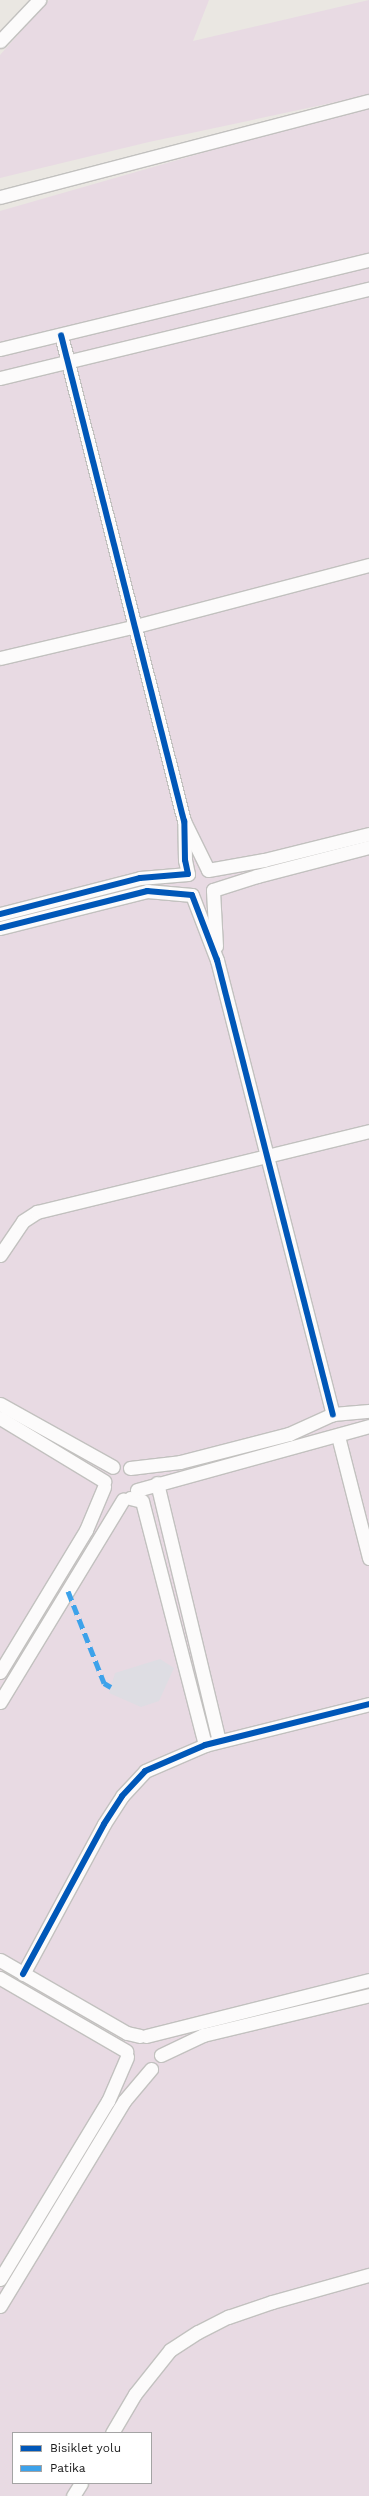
<!DOCTYPE html>
<html>
<head>
<meta charset="utf-8">
<style>
	body { margin:0 }
	#map { position:relative; width:369px; height:2496px; overflow:hidden; background:#eae7e2; font-family:"Work Sans",sans-serif }
	div>[style] { position:absolute }
	.industrial>* { inset:0; background:#e8dae3 }
	.plaza>* { inset:0; background:#dedde3 }
	.roads { filter:drop-shadow(1px 0 #c2c1bf) drop-shadow(-1px 0 #c2c1bf) drop-shadow(0 1px #c2c1bf) drop-shadow(0 -1px #c2c1bf) }
	.minor>* { height:13px; margin:-6.5px; padding:0 6.5px; transform-origin:6.5px; border-radius:6.5px; background:#fcfbfb }
	.quiet>* { height:5px; margin-top:-2.5px; transform-origin:0; background:repeating-linear-gradient(90deg,#3da2ea 0 10px,transparent 0 15px) }
	.cycleway>* { height:6px; margin:-3px; padding:0 3px; transform-origin:3px; border-radius:3px; background:#0057b8 }
	span { translate:-50% -50%; white-space:nowrap; text-align:center; line-height:1.15; -webkit-text-stroke:4px #fff; paint-order:stroke }
	.legend { position:absolute; left:12px; top:2432px; width:140px; height:52px; box-sizing:border-box; background:#fff; border:1px solid #a4a4a4; margin:0; padding:5px 7px; list-style:none; font-size:12px; color:#1b1b1b }
	.legend li { display:flex; align-items:center; gap:8px; height:20px }
	.legend b { width:20px; border:1px solid #a4a4a4 }
</style>
</head>
<body>
<div id="map">
	<div class="industrial">
		<div style="clip-path:polygon(49px 0,209px 0,193px 41px,369px 0,369px 95px,149px 142px,0 178px,0 55px)"></div>
		<div style="clip-path:polygon(evenodd,369px 105px,369px 2496px,0 2496px,0 211px,369px 105px,13px 2433px,151px 2433px,151px 2483px,13px 2483px,13px 2433px)"></div>
	</div>
	<div class="plaza">
		<div style="clip-path:polygon(160px 1659px,174px 1668px,159px 1701px,141px 1707px,109px 1693px,115px 1673px)"></div>
	</div>
	<div class="roads">
		<div class="minor">
			<div style="left:0;top:41px;width:57px;rotate:-46.4deg"></div>
			<div style="left:0;top:197px;width:381px;rotate:-14.6deg"></div>
			<div style="left:0;top:349px;width:380px;rotate:-13.6deg"></div>
			<div style="left:0;top:378px;width:380px;rotate:-13.6deg"></div>
			<div style="left:0;top:658px;width:140px;rotate:-13.2deg"></div>
			<div style="left:136px;top:626px;width:241px;rotate:-14.7deg"></div>
			<div style="left:185px;top:823px;width:52px;rotate:63.9deg"></div>
			<div style="left:208px;top:870px;width:57px;rotate:-10.1deg"></div>
			<div style="left:264px;top:860px;width:108px;rotate:-13.9deg"></div>
			<div style="left:0;top:914px;width:145px;rotate:-14.4deg"></div>
			<div style="left:140px;top:878px;width:48px;rotate:-4.8deg"></div>
			<div style="left:188px;top:874px;width:14px;rotate:-102deg"></div>
			<div style="left:185px;top:860px;width:39px;rotate:-91deg"></div>
			<div style="left:184px;top:821px;width:501px;rotate:-104.2deg"></div>
			<div style="left:0;top:928px;width:152px;rotate:-14.1deg"></div>
			<div style="left:147px;top:891px;width:45px;rotate:5.1deg"></div>
			<div style="left:192px;top:895px;width:70px;rotate:69deg"></div>
			<div style="left:217px;top:960px;width:469px;rotate:75.7deg"></div>
			<div style="left:216px;top:946px;width:56px;rotate:-93.1deg"></div>
			<div style="left:213px;top:890px;width:46px;rotate:-17.7deg"></div>
			<div style="left:257px;top:876px;width:116px;rotate:-14.5deg"></div>
			<div style="left:0;top:1255px;width:41px;rotate:-55.9deg"></div>
			<div style="left:23px;top:1221px;width:17px;rotate:-33deg"></div>
			<div style="left:37px;top:1212px;width:342px;rotate:-13.7deg"></div>
			<div style="left:0;top:1404px;width:129px;rotate:29.1deg"></div>
			<div style="left:0;top:1418px;width:122px;rotate:31.2deg"></div>
			<div style="left:338px;top:1436px;width:126px;rotate:75.7deg"></div>
			<div style="left:130px;top:1468px;width:50px;rotate:-6.8deg"></div>
			<div style="left:180px;top:1462px;width:113px;rotate:-14.4deg"></div>
			<div style="left:289px;top:1434px;width:48px;rotate:-24.4deg"></div>
			<div style="left:333px;top:1414px;width:36px;rotate:-5deg"></div>
			<div style="left:157px;top:1483px;width:265px;rotate:76.5deg"></div>
			<div style="left:137px;top:1490px;width:241px;rotate:-15.4deg"></div>
			<div style="left:130px;top:1498px;width:12px;rotate:14deg"></div>
			<div style="left:142px;top:1501px;width:252px;rotate:75.5deg"></div>
			<div style="left:0;top:1672px;width:166px;rotate:-58.8deg"></div>
			<div style="left:86px;top:1530px;width:47px;rotate:-67.3deg"></div>
			<div style="left:0;top:1702px;width:237px;rotate:-58.7deg"></div>
			<div style="left:0;top:1960px;width:146px;rotate:29.9deg"></div>
			<div style="left:127px;top:2033px;width:13px;rotate:13deg"></div>
			<div style="left:23px;top:1974px;width:170px;rotate:-61.6deg"></div>
			<div style="left:104px;top:1824px;width:33px;rotate:-57deg"></div>
			<div style="left:122px;top:1796px;width:34px;rotate:-47deg"></div>
			<div style="left:145px;top:1771px;width:65px;rotate:-23.4deg"></div>
			<div style="left:205px;top:1745px;width:169px;rotate:-14deg"></div>
			<div style="left:0;top:1978px;width:146px;rotate:30.1deg"></div>
			<div style="left:146px;top:2036px;width:230px;rotate:-14.1deg"></div>
			<div style="left:161px;top:2055px;width:47px;rotate:-25.5deg"></div>
			<div style="left:203px;top:2035px;width:171px;rotate:-13.5deg"></div>
			<div style="left:0;top:2279px;width:208px;rotate:-58.8deg"></div>
			<div style="left:108px;top:2101px;width:48px;rotate:-66.6deg"></div>
			<div style="left:0;top:2306px;width:240px;rotate:-58.8deg"></div>
			<div style="left:124px;top:2101px;width:42px;rotate:-49.8deg"></div>
			<div style="left:112px;top:2433px;width:45px;rotate:-59.5deg"></div>
			<div style="left:135px;top:2394px;width:56px;rotate:-51.5deg"></div>
			<div style="left:170px;top:2350px;width:33px;rotate:-33deg"></div>
			<div style="left:198px;top:2332px;width:34px;rotate:-27deg"></div>
			<div style="left:228px;top:2317px;width:46px;rotate:-18.8deg"></div>
			<div style="left:272px;top:2302px;width:101px;rotate:-15.6deg"></div>
			<div style="left:73px;top:2496px;width:15px;rotate:-58deg"></div>
		</div>
	</div>
	<div class="quiet">
		<div style="left:68px;top:1591px;width:99px;rotate:68.6deg"></div>
		<div style="left:104px;top:1683px;width:8px;rotate:30deg"></div>
	</div>
	<div class="cycleway">
		<div style="left:0;top:914px;width:145px;rotate:-14.4deg"></div>
		<div style="left:140px;top:878px;width:48px;rotate:-4.8deg"></div>
		<div style="left:188px;top:874px;width:14px;rotate:-102deg"></div>
		<div style="left:185px;top:860px;width:39px;rotate:-91deg"></div>
		<div style="left:184px;top:821px;width:501px;rotate:-104.2deg"></div>
		<div style="left:0;top:928px;width:152px;rotate:-14.1deg"></div>
		<div style="left:147px;top:891px;width:45px;rotate:5.1deg"></div>
		<div style="left:192px;top:895px;width:70px;rotate:69deg"></div>
		<div style="left:217px;top:960px;width:469px;rotate:75.7deg"></div>
		<div style="left:23px;top:1974px;width:170px;rotate:-61.6deg"></div>
		<div style="left:104px;top:1824px;width:33px;rotate:-57deg"></div>
		<div style="left:122px;top:1796px;width:34px;rotate:-47deg"></div>
		<div style="left:145px;top:1771px;width:65px;rotate:-23.4deg"></div>
		<div style="left:205px;top:1745px;width:169px;rotate:-14deg"></div>
	</div>
	<ul class="legend">
	<li><b style="height:5px;background:#0057b8"></b>Bisiklet yolu</li>
	<li><b style="height:5px;background:#3da2ea"></b>Patika</li>
	</ul>
</div>
</body>
</html>
